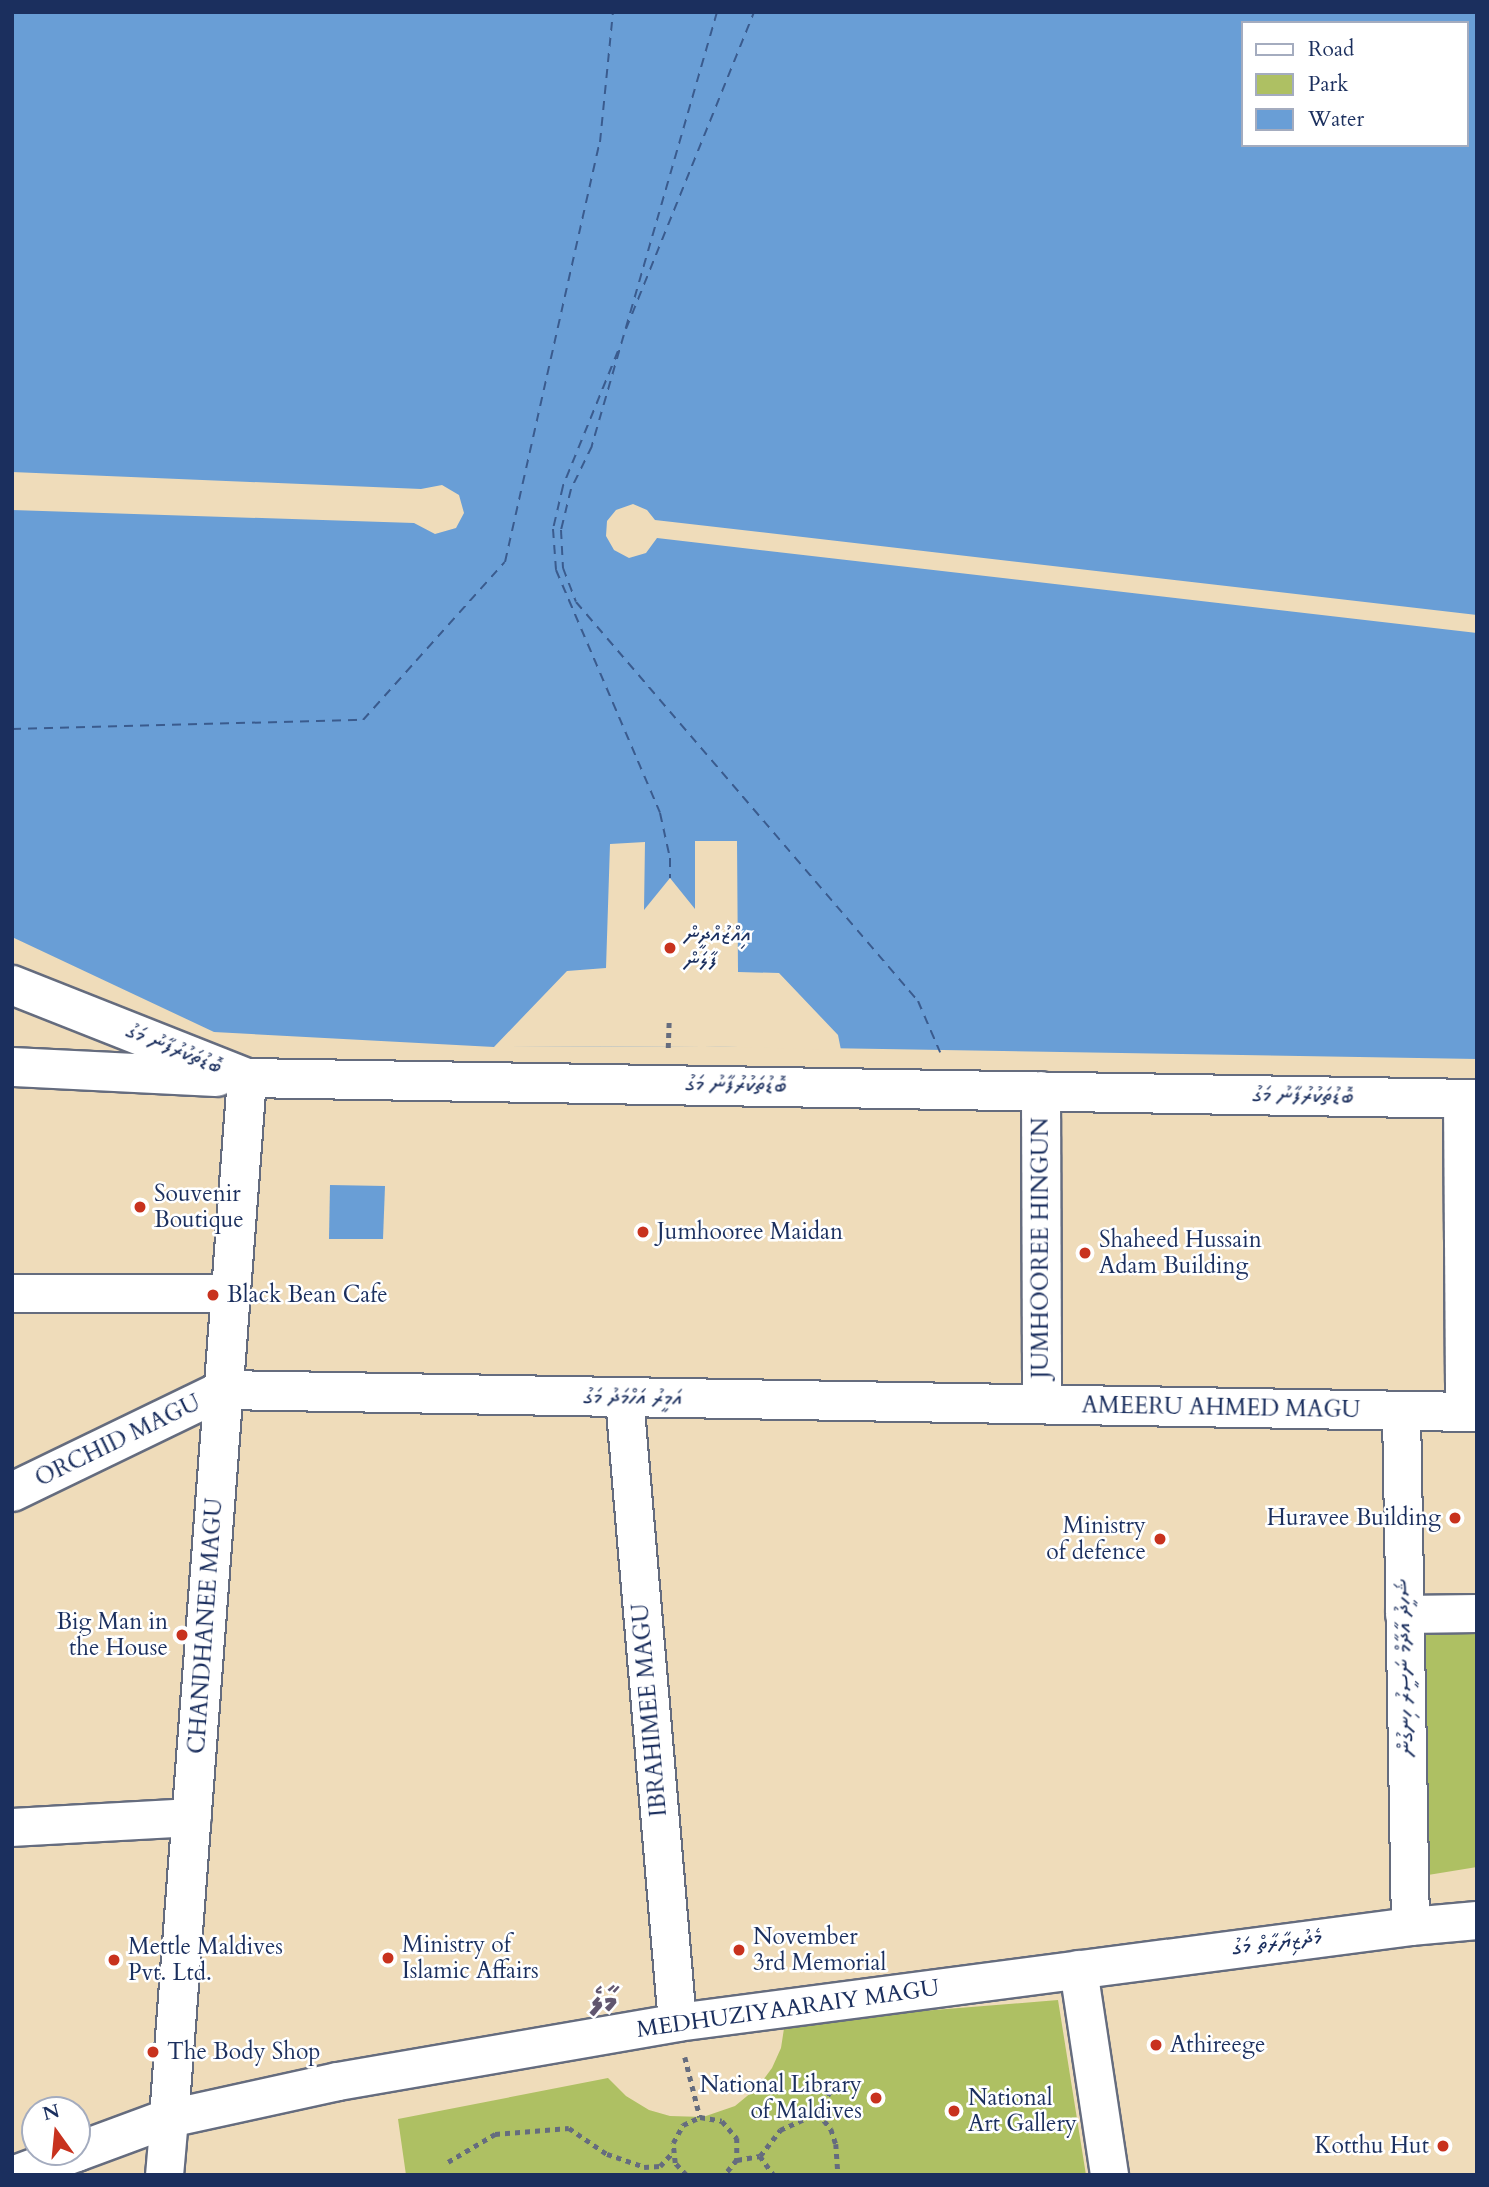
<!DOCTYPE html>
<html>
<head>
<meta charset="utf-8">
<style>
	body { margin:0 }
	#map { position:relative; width:1489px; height:2187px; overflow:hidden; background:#efdcba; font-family:Cardo,"Noto Sans Thaana",serif }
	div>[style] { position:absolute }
	.green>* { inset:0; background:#aec063 }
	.water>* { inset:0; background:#699ed6 }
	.pier>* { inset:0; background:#efdcba }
	.ferry>* { height:2px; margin-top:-1px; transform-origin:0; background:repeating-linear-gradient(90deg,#3a5b8e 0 9px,transparent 0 16px) }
	.path>* { height:4.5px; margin-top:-2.25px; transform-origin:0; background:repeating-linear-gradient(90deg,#656c7e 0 5px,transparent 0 10px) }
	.roads { filter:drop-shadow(2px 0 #656c7e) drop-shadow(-2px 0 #656c7e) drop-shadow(0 2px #656c7e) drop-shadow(0 -2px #656c7e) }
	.street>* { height:37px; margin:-18.5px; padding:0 18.5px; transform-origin:18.5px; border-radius:18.5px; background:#fff }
	.secondary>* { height:38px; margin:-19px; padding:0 19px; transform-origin:19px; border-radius:19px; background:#fff }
	.dots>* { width:19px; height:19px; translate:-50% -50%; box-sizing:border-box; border:4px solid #fff; border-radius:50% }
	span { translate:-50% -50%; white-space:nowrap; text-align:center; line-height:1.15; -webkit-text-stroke:5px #fff; paint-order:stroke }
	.poi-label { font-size:23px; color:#1b2f5e }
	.left { translate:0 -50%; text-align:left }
	.right { translate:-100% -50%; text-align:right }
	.street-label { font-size:23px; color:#1b2f5e }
	.town-label { font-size:37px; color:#61566f; font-weight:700 }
	.frame { position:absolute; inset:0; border:14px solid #1b2f5e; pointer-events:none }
	.legend { position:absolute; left:1241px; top:21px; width:228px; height:126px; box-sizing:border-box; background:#fff; border:2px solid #a4acbf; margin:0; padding:9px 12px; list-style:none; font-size:21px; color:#1b2f5e }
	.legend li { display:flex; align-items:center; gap:14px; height:35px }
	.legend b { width:35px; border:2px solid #a4acbf }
	.north { position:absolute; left:21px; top:2096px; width:70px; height:70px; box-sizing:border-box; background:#fff; border:2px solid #a4acbf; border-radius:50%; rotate:345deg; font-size:19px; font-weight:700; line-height:28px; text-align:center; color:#1b2f5e }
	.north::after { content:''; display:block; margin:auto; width:24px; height:32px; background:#c8321e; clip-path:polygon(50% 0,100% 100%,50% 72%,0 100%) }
</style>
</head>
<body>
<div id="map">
	<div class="green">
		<div style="clip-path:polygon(1412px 1624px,1477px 1624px,1477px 1867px,1428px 1875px,1419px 1869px)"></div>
		<div style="clip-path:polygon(1058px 2000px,1086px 2175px,406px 2175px,398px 2119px,608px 2078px,626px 2096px,649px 2110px,670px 2116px,703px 2117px,735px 2106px,758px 2087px,772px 2068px,781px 2048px,785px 2022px)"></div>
	</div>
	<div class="water">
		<div style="clip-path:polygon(evenodd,12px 12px,1477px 12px,1477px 1059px,704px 1046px,494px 1047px,214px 1032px,12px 937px,12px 510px,414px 523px,435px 534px,456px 528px,464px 513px,459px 495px,442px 485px,421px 489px,12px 472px,12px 12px,1242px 23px,1466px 23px,1466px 145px,1242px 145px,1242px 23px)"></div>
		<div style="clip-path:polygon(330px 1185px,385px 1186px,383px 1239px,329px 1239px)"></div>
	</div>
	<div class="pier">
		<div style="clip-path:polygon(633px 504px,647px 510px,655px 520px,1477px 615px,1477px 633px,657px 538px,646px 553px,629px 558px,614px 550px,606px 536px,607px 521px,616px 510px)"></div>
		<div style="clip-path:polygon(695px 841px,737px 841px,738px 972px,779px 973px,838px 1035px,841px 1050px,704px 1046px,494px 1047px,567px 971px,606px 968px,610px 844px,645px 842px,644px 910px,670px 878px,695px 909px)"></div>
	</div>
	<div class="ferry">
		<div style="left:717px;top:12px;width:452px;rotate:106.1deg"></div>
		<div style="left:592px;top:446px;width:48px;rotate:116deg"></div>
		<div style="left:571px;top:489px;width:42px;rotate:103.7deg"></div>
		<div style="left:561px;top:530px;width:38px;rotate:87deg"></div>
		<div style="left:563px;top:568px;width:36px;rotate:69deg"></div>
		<div style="left:576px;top:602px;width:526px;rotate:49.4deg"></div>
		<div style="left:918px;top:1001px;width:56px;rotate:66.7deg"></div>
		<div style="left:626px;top:329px;width:342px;rotate:-68deg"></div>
		<div style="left:618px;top:351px;width:146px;rotate:112.2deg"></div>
		<div style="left:563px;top:486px;width:44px;rotate:103.1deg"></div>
		<div style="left:553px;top:529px;width:41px;rotate:85.8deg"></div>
		<div style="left:556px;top:570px;width:264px;rotate:66.8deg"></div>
		<div style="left:660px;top:813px;width:46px;rotate:77.5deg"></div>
		<div style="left:670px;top:858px;width:20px;rotate:90deg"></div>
		<div style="left:12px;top:729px;width:351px;rotate:-1.5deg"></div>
		<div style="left:363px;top:720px;width:212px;rotate:-48.1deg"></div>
		<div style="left:505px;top:562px;width:431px;rotate:-77.3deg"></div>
		<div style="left:600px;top:142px;width:131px;rotate:-84.3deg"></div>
	</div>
	<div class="path">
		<div style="left:668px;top:1048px;width:29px;rotate:-88deg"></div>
		<div style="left:685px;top:2057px;width:62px;rotate:76deg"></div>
		<div style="left:818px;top:2113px;width:21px;rotate:51deg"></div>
		<div style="left:831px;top:2129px;width:16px;rotate:72deg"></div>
		<div style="left:836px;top:2144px;width:31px;rotate:86deg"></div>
		<div style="left:760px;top:2156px;width:24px;rotate:54deg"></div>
		<div style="left:737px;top:2160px;width:23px;rotate:-10deg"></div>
		<div style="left:760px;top:2156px;width:33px;rotate:-52deg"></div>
		<div style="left:780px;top:2130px;width:42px;rotate:-24.1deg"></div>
		<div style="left:818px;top:2113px;width:39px;rotate:-61deg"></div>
		<div style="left:448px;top:2162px;width:55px;rotate:-30.8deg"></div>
		<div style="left:495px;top:2134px;width:74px;rotate:-4.6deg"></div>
		<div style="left:569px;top:2128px;width:46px;rotate:34.4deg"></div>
		<div style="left:607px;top:2154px;width:39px;rotate:19deg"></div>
		<div style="left:644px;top:2167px;width:16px;rotate:-4deg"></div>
		<div style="left:660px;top:2166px;width:19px;rotate:-47deg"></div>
		<div style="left:686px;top:2175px;width:16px;rotate:-133deg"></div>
		<div style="left:675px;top:2163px;width:20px;rotate:-96deg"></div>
		<div style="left:673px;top:2143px;width:21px;rotate:-61deg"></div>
		<div style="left:683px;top:2125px;width:19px;rotate:-25deg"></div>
		<div style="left:700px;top:2117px;width:22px;rotate:10deg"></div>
		<div style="left:722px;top:2121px;width:23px;rotate:49deg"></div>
		<div style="left:737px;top:2138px;width:22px;rotate:90deg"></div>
		<div style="left:737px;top:2160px;width:19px;rotate:129deg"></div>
	</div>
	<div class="roads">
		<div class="street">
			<div style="left:1462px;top:1099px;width:313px;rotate:89.6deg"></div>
			<div style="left:12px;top:1293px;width:219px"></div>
			<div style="left:624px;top:1398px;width:626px;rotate:85.15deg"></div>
			<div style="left:1401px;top:1411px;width:515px;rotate:89deg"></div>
			<div style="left:1404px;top:1614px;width:73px;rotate:-0.8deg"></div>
			<div style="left:12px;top:1827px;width:180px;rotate:-3.2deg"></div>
			<div style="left:1078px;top:1969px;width:208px;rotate:81.4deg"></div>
			<div style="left:164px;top:2175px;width:57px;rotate:-85deg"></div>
			<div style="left:169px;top:2118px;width:172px;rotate:-12.4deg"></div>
			<div style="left:337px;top:2081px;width:345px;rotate:-9.8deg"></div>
			<div style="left:677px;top:2022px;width:739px;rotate:-7.46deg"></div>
			<div style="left:1410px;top:1926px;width:67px;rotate:-5.1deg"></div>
		</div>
		<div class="secondary">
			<div style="left:12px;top:985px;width:253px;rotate:21.6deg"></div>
			<div style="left:247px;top:1078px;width:1230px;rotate:0.98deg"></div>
			<div style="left:12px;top:1067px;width:205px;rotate:2.8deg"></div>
			<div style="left:1041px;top:1091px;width:313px;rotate:89.8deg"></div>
			<div style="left:12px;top:1492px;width:234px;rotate:-25.8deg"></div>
			<div style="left:223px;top:1390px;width:1254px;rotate:1.01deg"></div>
			<div style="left:77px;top:2152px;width:98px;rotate:-20.3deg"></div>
			<div style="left:169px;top:2118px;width:1043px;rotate:-85.71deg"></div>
			<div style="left:15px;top:2175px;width:66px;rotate:-20.4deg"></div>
		</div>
	</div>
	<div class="dots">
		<div style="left:670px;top:948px;background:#c8321e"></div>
		<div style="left:140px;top:1207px;background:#c8321e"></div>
		<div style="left:643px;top:1232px;background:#c8321e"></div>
		<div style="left:1085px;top:1253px;background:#c8321e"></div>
		<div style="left:213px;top:1295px;background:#c8321e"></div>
		<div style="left:1455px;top:1518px;background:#c8321e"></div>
		<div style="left:1160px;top:1539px;background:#c8321e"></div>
		<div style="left:182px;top:1635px;background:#c8321e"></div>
		<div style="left:739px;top:1950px;background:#c8321e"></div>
		<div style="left:388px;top:1958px;background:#c8321e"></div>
		<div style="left:114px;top:1960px;background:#c8321e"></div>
		<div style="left:1156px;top:2045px;background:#c8321e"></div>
		<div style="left:153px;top:2052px;background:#c8321e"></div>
		<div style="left:876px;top:2098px;background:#c8321e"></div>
		<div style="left:954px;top:2111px;background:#c8321e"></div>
		<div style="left:1443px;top:2146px;background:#c8321e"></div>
	</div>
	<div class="poi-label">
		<span class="left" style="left:684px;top:948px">އިއްޒުއްދީން<br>ފާލަން</span>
		<span class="left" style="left:154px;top:1207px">Souvenir<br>Boutique</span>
		<span class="left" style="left:657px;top:1232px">Jumhooree Maidan</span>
		<span class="left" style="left:1099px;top:1253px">Shaheed Hussain<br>Adam Building</span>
		<span class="left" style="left:227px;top:1295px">Black Bean Cafe</span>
		<span class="right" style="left:1441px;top:1518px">Huravee Building</span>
		<span class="right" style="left:1146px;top:1539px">Ministry<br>of defence</span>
		<span class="right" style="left:168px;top:1635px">Big Man in<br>the House</span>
		<span class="left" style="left:753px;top:1950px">November<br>3rd Memorial</span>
		<span class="left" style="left:402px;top:1958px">Ministry of<br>Islamic Affairs</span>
		<span class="left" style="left:128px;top:1960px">Mettle Maldives<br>Pvt. Ltd.</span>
		<span class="left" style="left:1170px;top:2045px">Athireege</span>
		<span class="left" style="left:167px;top:2052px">The Body Shop</span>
		<span class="right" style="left:862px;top:2098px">National Library<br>of Maldives</span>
		<span class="left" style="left:968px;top:2111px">National<br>Art Gallery</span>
		<span class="right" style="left:1429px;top:2146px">Kotthu Hut</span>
	</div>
	<div class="street-label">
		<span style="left:174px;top:1049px;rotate:22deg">ބޮޑުތަކުރުފާނު މަގު</span>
		<span style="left:736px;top:1085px;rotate:1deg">ބޮޑުތަކުރުފާނު މަގު</span>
		<span style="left:1303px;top:1096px;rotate:1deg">ބޮޑުތަކުރުފާނު މަގު</span>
		<span style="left:1041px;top:1248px;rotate:-90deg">JUMHOOREE HINGUN</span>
		<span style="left:633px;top:1398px;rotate:1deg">އަމީރު އަހްމަދު މަގު</span>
		<span style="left:1221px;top:1408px;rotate:1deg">AMEERU AHMED MAGU</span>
		<span style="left:118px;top:1441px;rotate:-26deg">ORCHID MAGU</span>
		<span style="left:206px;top:1626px;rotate:-86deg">CHANDHANEE MAGU</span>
		<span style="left:1405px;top:1668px;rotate:-91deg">ޝަހީދު އާދާމް ނަސީރު ހިނގުން</span>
		<span style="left:650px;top:1710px;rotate:-95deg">IBRAHIMEE MAGU</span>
		<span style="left:1277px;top:1943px;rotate:-7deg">މެދުޒިޔާރާތް މަގު</span>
		<span style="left:788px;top:2009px;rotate:-8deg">MEDHUZIYAARAIY MAGU</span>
	</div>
	<div class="town-label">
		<span style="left:603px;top:2001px">މާލެ</span>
	</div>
	<div class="frame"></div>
	<ul class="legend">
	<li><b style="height:9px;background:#fff"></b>Road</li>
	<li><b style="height:19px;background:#aec063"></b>Park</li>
	<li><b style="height:19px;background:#699ed6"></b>Water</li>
	</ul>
	<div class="north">N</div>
</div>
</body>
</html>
